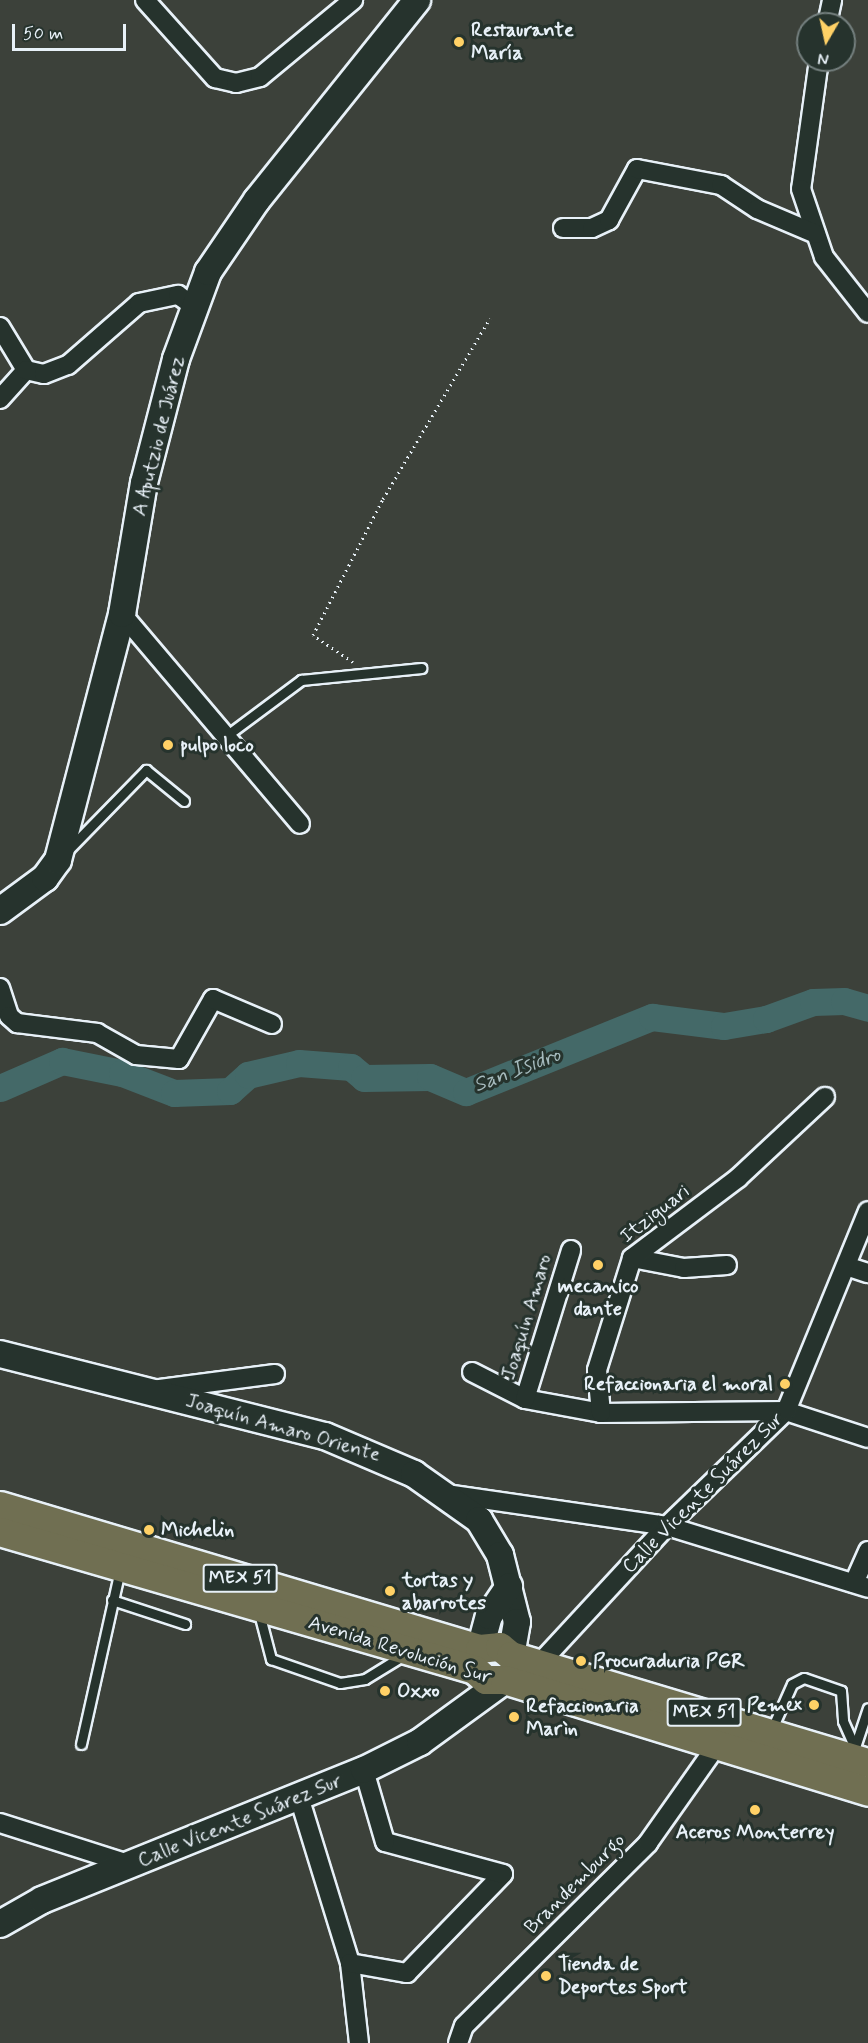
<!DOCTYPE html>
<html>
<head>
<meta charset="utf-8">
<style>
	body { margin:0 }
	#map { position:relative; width:868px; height:2043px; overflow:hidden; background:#3c413a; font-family:Mynerve,sans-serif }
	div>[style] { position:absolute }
	.river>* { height:27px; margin:-13.5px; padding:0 13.5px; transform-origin:13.5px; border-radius:13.5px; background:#446968 }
	.path>* { height:3px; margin-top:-1.5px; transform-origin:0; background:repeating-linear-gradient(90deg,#e8f1f8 0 1.5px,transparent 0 6px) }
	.roads { filter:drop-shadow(2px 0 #e8f1f8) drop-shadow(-2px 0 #e8f1f8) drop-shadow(0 2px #e8f1f8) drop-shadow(0 -2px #e8f1f8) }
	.lane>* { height:9px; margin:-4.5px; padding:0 4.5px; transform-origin:4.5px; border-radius:4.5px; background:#26332d }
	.street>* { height:18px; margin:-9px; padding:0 9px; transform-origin:9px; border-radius:9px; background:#26332d }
	.secondary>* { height:26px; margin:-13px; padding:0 13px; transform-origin:13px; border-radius:13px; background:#26332d }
	.primary>* { height:28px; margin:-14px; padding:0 14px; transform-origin:14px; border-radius:14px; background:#706f52 }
	.dots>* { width:16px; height:16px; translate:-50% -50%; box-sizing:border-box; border:3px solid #26332d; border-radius:50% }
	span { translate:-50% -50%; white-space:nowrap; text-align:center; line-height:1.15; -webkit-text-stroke:6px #26332d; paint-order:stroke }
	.shield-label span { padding:2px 4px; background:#26332d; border:2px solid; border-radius:4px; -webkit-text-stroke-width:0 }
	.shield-label { font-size:18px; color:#e8f1f8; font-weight:700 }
	.poi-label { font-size:20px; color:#e8f1f8; font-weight:700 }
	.left { translate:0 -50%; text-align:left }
	.right { translate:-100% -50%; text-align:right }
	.street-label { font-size:20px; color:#e8f1f8 }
	.water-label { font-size:21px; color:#a6bbbe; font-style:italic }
	.north { position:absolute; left:796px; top:12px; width:60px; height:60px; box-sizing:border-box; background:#26332d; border:2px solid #747f7e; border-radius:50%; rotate:189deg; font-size:16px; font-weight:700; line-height:24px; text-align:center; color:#e8f1f8 }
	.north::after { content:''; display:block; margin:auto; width:21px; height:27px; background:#ffd166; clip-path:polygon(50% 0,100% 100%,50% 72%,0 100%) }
	.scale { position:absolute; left:12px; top:24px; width:114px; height:27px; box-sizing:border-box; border:3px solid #e8f1f8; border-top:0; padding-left:8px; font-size:18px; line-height:21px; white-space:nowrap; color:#e8f1f8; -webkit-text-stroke:4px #26332d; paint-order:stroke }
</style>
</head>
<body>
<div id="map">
	<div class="river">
		<div style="left:0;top:1088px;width:68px;rotate:-23.5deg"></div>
		<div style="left:62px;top:1061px;width:61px;rotate:11.3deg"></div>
		<div style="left:122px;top:1073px;width:56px;rotate:21deg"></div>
		<div style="left:174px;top:1093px;width:56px;rotate:-2deg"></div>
		<div style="left:230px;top:1091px;width:24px;rotate:-42deg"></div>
		<div style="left:248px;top:1075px;width:52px;rotate:-13.2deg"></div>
		<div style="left:299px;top:1063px;width:52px;rotate:4.4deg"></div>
		<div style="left:351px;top:1067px;width:17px;rotate:40deg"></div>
		<div style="left:364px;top:1078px;width:66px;rotate:-0.9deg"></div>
		<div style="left:430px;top:1077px;width:39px;rotate:23deg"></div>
		<div style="left:466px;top:1092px;width:201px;rotate:-22deg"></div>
		<div style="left:652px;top:1017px;width:73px;rotate:7.1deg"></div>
		<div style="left:724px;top:1026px;width:43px;rotate:-9.5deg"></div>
		<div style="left:766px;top:1019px;width:50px;rotate:-19.9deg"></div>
		<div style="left:813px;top:1002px;width:31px;rotate:-2deg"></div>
		<div style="left:844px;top:1001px;width:25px;rotate:16deg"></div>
	</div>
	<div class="path">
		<div style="left:353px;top:662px;width:48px;rotate:-146deg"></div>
		<div style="left:313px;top:635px;width:153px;rotate:-62.8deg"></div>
		<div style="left:383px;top:499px;width:210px;rotate:-59.4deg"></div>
	</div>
	<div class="roads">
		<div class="lane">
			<div style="left:226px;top:736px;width:94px;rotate:-36.7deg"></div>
			<div style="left:301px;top:680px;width:121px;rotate:-5.7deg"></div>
			<div style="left:68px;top:850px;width:112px;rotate:-45.7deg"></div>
			<div style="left:146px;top:770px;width:49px;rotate:39.2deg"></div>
			<div style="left:112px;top:1600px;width:77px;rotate:18.2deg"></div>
			<div style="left:259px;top:1613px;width:48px;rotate:75.4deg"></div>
			<div style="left:271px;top:1659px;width:73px;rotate:19.2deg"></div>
			<div style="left:340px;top:1683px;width:25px;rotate:-9deg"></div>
			<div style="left:365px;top:1679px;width:46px;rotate:-31.6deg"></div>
			<div style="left:771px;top:1731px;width:51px;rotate:-65.9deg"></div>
			<div style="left:792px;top:1684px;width:13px;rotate:-27deg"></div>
			<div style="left:804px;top:1678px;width:39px;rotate:19deg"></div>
			<div style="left:841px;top:1691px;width:30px;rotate:86deg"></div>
			<div style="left:843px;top:1721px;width:30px;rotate:66deg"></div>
			<div style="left:81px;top:1744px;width:178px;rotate:-77.4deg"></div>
			<div style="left:854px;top:1750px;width:44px;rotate:-71.6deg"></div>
		</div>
		<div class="street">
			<div style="left:145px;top:0;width:105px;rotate:48.1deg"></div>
			<div style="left:215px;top:78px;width:22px;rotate:13deg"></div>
			<div style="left:236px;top:83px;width:25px;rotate:-14deg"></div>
			<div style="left:260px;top:77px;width:121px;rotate:-39.6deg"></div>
			<div style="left:827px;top:24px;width:25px;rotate:-78deg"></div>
			<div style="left:819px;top:60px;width:130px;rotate:97.9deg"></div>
			<div style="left:801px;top:189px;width:72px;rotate:71.3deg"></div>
			<div style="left:824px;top:257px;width:71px;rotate:51.8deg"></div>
			<div style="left:563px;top:228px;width:29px"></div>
			<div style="left:592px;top:228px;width:19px;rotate:-25deg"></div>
			<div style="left:609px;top:220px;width:58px;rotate:-61.2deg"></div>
			<div style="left:637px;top:169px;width:86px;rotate:10.8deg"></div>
			<div style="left:721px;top:185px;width:43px;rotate:33.7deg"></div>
			<div style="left:757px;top:209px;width:64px;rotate:23deg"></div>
			<div style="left:0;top:327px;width:50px;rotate:58.8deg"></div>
			<div style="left:0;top:399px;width:39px;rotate:-48deg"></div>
			<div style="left:26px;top:370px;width:18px;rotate:13deg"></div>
			<div style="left:44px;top:374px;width:26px;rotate:-21deg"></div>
			<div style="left:68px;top:365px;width:94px;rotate:-41.1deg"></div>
			<div style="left:139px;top:303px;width:40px;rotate:-12deg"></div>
			<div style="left:178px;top:295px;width:21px;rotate:35deg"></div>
			<div style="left:122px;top:614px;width:275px;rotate:49.7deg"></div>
			<div style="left:0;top:988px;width:29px;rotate:72deg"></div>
			<div style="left:9px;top:1016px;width:11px;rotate:41deg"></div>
			<div style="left:17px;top:1023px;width:81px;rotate:7.1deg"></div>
			<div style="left:97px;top:1033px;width:45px;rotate:29.4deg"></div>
			<div style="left:136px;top:1055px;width:43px;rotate:5.3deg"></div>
			<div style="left:179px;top:1059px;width:69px;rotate:-60.5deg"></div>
			<div style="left:213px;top:999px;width:64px;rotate:23deg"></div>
			<div style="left:632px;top:1258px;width:53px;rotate:10.9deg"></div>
			<div style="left:684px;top:1268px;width:43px;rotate:-4deg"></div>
			<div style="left:846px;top:1266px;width:23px;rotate:18deg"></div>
			<div style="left:472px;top:1372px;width:59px;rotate:27deg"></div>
			<div style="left:525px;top:1399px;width:77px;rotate:10.4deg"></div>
			<div style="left:601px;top:1413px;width:185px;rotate:-0.6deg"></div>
			<div style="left:786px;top:1411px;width:86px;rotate:18.2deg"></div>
			<div style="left:152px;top:1390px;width:124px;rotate:-7.4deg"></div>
			<div style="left:525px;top:1399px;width:156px;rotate:-72.8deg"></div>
			<div style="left:601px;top:1413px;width:43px;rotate:-95.3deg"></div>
			<div style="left:597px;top:1370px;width:117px;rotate:-72.6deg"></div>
			<div style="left:632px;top:1258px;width:133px;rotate:-37deg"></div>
			<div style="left:738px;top:1178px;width:119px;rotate:-43deg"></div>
			<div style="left:446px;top:1494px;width:223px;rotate:8.2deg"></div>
			<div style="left:667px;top:1526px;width:210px;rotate:17.1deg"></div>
			<div style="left:854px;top:1583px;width:35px;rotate:-66deg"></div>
			<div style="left:539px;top:1664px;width:188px;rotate:-47.2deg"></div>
			<div style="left:667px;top:1526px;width:165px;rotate:-44deg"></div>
			<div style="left:786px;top:1411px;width:216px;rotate:-67.7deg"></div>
			<div style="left:299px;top:1797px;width:174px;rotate:72.9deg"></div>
			<div style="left:350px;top:1963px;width:81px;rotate:83.6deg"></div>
			<div style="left:0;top:1823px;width:139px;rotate:17.7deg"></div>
			<div style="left:350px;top:1963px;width:58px;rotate:10deg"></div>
			<div style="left:407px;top:1973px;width:138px;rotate:-45.9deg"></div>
			<div style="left:503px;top:1874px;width:122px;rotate:-164.8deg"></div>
			<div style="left:385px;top:1842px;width:75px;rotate:-106.3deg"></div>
			<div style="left:458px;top:2043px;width:18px;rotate:-71deg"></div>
			<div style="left:464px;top:2026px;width:260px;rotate:-44.8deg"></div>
			<div style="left:648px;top:1843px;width:116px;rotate:-54.8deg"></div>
		</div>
		<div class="secondary">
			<div style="left:0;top:911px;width:56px;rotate:-36.3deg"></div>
			<div style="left:45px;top:878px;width:22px;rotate:-54deg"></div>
			<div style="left:58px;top:860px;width:254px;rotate:-75.4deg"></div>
			<div style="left:122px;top:614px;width:133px;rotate:-80.5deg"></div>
			<div style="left:144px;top:483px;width:128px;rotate:-75.5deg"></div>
			<div style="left:176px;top:359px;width:93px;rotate:-69.8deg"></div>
			<div style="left:208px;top:272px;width:87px;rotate:-55.8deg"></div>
			<div style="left:257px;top:200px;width:256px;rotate:-51.3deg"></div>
			<div style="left:0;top:1354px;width:335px;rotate:14.2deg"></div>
			<div style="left:325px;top:1436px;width:97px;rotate:23.1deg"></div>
			<div style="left:414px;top:1474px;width:80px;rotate:35.3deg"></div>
			<div style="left:479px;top:1520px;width:41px;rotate:59deg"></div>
			<div style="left:500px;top:1555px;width:69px;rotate:75.8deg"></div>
			<div style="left:517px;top:1622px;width:35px;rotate:100deg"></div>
			<div style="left:480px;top:1649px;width:34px;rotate:-75deg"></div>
			<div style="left:489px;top:1616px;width:36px;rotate:-56deg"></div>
			<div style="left:0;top:1924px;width:48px;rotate:-29.7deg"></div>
			<div style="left:42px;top:1900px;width:347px;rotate:-22deg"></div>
			<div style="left:364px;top:1770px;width:63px;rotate:-26.6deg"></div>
			<div style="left:420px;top:1742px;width:105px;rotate:-36.1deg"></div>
		</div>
		<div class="primary">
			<div style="left:0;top:1506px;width:501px;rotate:16.59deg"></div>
			<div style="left:480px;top:1649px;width:20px;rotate:-6deg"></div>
			<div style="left:500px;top:1647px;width:14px;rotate:39deg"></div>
			<div style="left:511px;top:1656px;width:373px;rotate:16.7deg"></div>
			<div style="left:0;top:1532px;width:495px;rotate:16.2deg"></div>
			<div style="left:475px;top:1670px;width:15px;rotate:42deg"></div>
			<div style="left:486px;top:1680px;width:19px"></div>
			<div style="left:505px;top:1680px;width:380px;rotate:17.1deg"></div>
		</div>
	</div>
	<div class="dots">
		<div style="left:459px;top:42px;background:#ffd166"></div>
		<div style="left:168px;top:745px;background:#ffd166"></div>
		<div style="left:598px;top:1265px;background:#ffd166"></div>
		<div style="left:785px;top:1384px;background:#ffd166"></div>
		<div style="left:149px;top:1530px;background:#ffd166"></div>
		<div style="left:390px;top:1591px;background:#ffd166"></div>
		<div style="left:581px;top:1661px;background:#ffd166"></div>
		<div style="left:385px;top:1691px;background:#ffd166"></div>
		<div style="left:814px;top:1705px;background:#ffd166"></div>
		<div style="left:514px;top:1717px;background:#ffd166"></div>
		<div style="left:755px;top:1810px;background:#ffd166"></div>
		<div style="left:546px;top:1976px;background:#ffd166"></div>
	</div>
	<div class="shield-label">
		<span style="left:240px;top:1578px">MEX 51</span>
		<span style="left:704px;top:1712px">MEX 51</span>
	</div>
	<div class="poi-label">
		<span class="left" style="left:471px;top:42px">Restaurante<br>María</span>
		<span class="left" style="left:180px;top:745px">pulpo loco</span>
		<span style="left:598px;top:1298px">mecanico<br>dante</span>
		<span class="right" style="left:773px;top:1384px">Refaccionaria el moral</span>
		<span class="left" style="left:161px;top:1530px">Michelin</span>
		<span class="left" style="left:402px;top:1592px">tortas y<br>abarrotes</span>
		<span class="left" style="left:593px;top:1661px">Procuraduria PGR</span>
		<span class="left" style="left:397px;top:1691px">Oxxo</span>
		<span class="right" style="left:802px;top:1705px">Pemex</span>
		<span class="left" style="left:526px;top:1718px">Refaccionaria<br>Marìn</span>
		<span style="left:755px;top:1832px">Aceros Monterrey</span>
		<span class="left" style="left:558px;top:1976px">Tienda de<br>Deportes Sport</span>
	</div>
	<div class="street-label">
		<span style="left:159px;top:436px;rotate:-76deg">A Aputzio de Juárez</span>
		<span style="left:655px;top:1214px;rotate:-38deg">Itziguari</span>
		<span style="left:527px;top:1317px;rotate:-73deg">Joaquín Amaro</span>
		<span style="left:283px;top:1428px;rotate:16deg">Joaquín Amaro Oriente</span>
		<span style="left:703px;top:1493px;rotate:-45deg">Calle Vicente Suárez Sur</span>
		<span style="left:400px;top:1650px;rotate:17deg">Avenida Revolución Sur</span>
		<span style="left:240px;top:1821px;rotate:-22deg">Calle Vicente Suárez Sur</span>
		<span style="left:575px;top:1884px;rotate:-45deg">Brandemburgo</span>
	</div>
	<div class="water-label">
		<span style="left:517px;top:1070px;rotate:-21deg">San Isidro</span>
	</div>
	<div class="north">N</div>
	<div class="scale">50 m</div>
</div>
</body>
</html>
